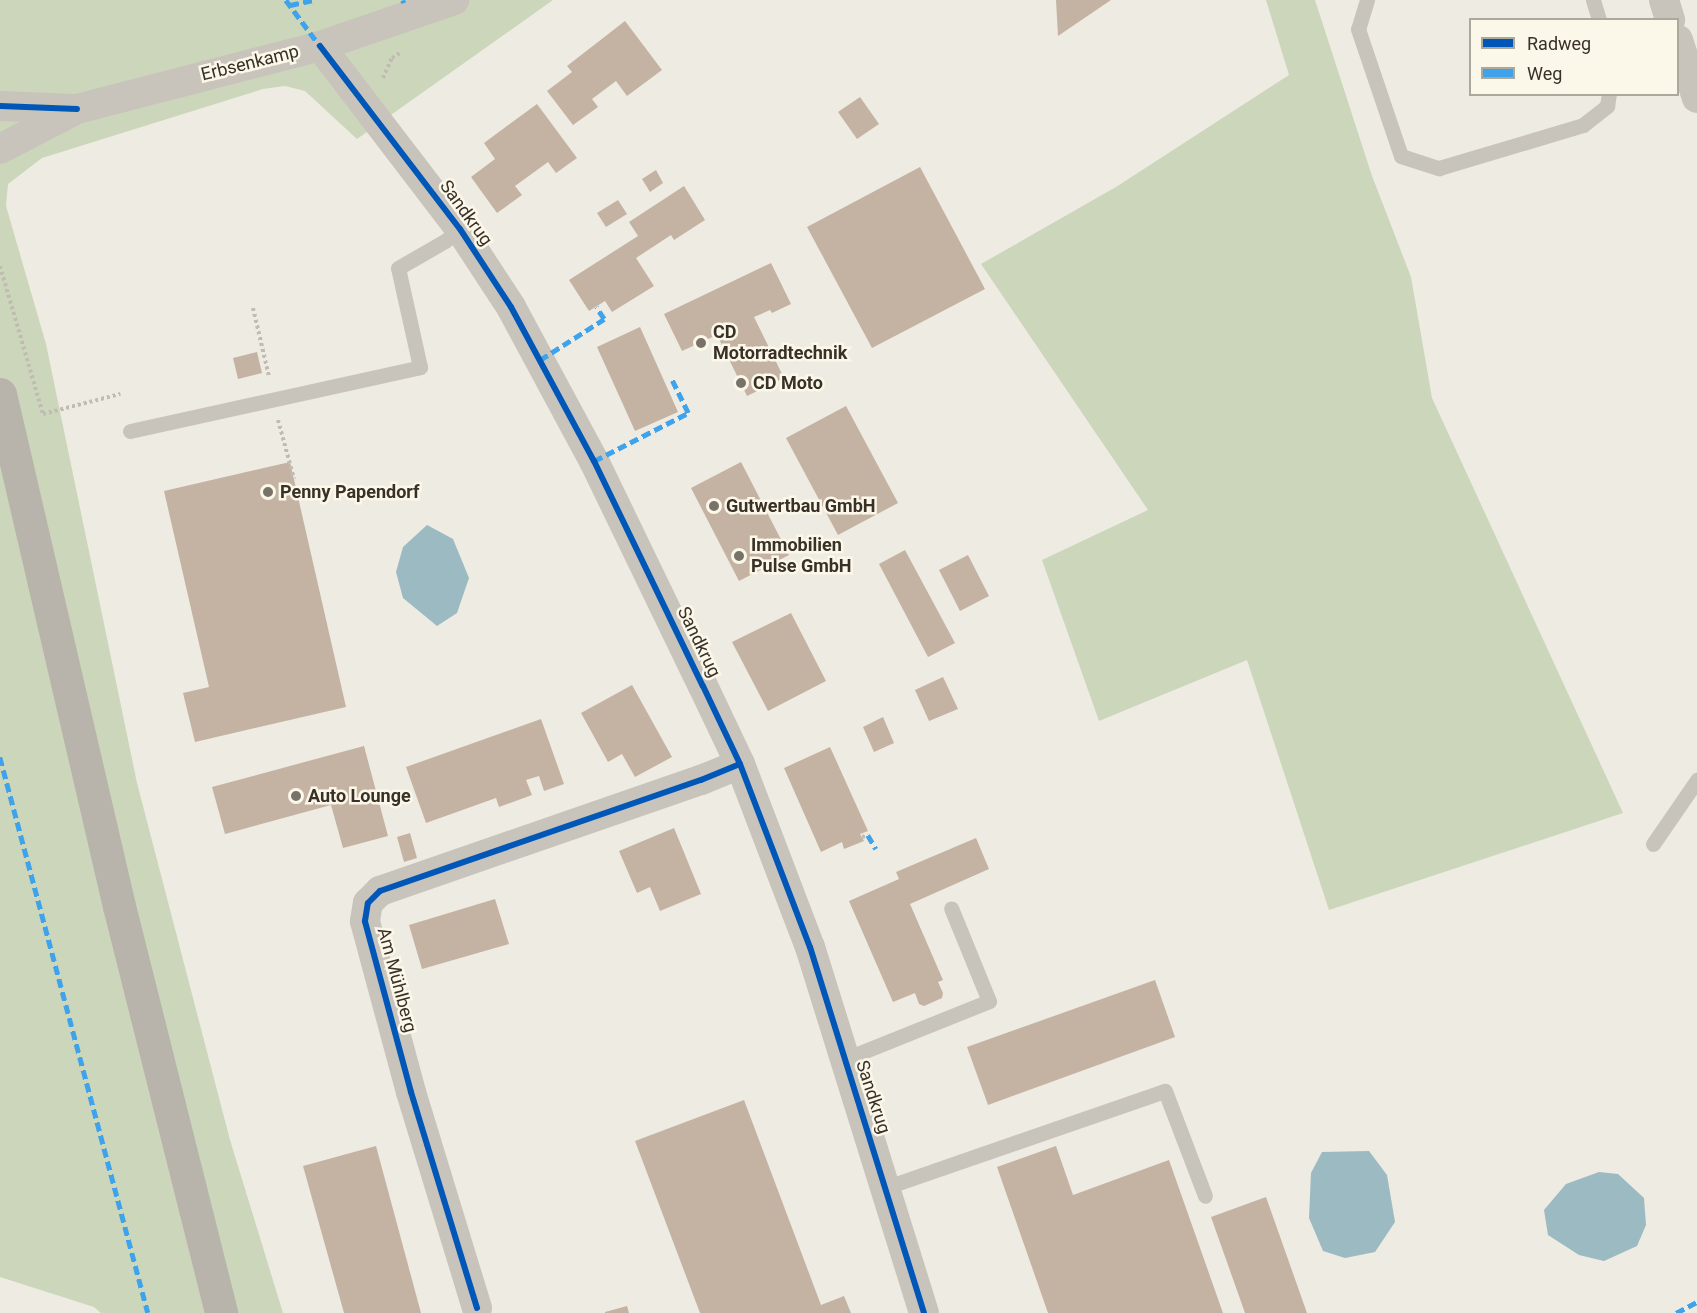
<!DOCTYPE html>
<html>
<head>
<meta charset="utf-8">
<style>
	body { margin:0 }
	#map { position:relative; width:1697px; height:1313px; overflow:hidden; background:#eeebe2; font-family:Roboto,sans-serif }
	div>[style] { position:absolute }
	.green>* { inset:0; background:#cbd6ba }
	.water>* { inset:0; background:#9bbac2 }
	.building>* { inset:0; background:#c4b3a2 }
	.path>* { height:4px; margin-top:-2px; transform-origin:0; background:repeating-linear-gradient(90deg,#c1bcb3 0 3px,transparent 0 6px) }
	.lane>* { height:15px; margin:-7.5px; padding:0 7.5px; transform-origin:7.5px; border-radius:7.5px; background:#c8c4bb }
	.street>* { height:30px; margin:-15px; padding:0 15px; transform-origin:15px; border-radius:15px; background:#c8c4bb }
	.secondary>* { height:33px; margin:-16.5px; padding:0 16.5px; transform-origin:16.5px; border-radius:16.5px; background:#b8b4ab }
	.quiet>* { height:4.5px; margin-top:-2.25px; transform-origin:0; background:repeating-linear-gradient(90deg,#3fa3eb 0 9px,transparent 0 13.5px) }
	.cycleway>* { height:6px; margin:-3px; padding:0 3px; transform-origin:3px; border-radius:3px; background:#0057b8 }
	.dots>* { width:16px; height:16px; translate:-50% -50%; box-sizing:border-box; border:3px solid #fbf7e9; border-radius:50% }
	span { translate:-50% -50%; white-space:nowrap; text-align:center; line-height:1.15; -webkit-text-stroke:5px #fbf7e9; paint-order:stroke }
	.street-label { font-size:18px; color:#393128 }
	.poi-label { font-size:18px; color:#393128; font-weight:700 }
	.left { translate:0 -50%; text-align:left }
	.legend { position:absolute; left:1469px; top:18px; width:210px; height:78px; box-sizing:border-box; background:#fbf7e9; border:2px solid #ada89c; margin:0; padding:8px 10px; list-style:none; font-size:18px; color:#393128 }
	.legend li { display:flex; align-items:center; gap:12px; height:30px }
	.legend b { width:30px; border:2px solid #ada89c }
</style>
</head>
<body>
<div id="map">
	<div class="green">
		<div style="clip-path:polygon(0 0,553px 0,357px 139px,305px 91px,285px 86px,263px 89px,42px 158px,8px 184px,6px 206px,46px 344px,137px 783px,230px 1140px,283px 1313px,101px 1313px,94px 1307px,0 1277px)"></div>
		<div style="clip-path:polygon(1266px 0,1315px 0,1372px 176px,1411px 277px,1432px 398px,1623px 813px,1329px 910px,1247px 660px,1099px 721px,1042px 560px,1148px 510px,981px 264px,1116px 187px,1289px 75px)"></div>
	</div>
	<div class="water">
		<div style="clip-path:polygon(427px 525px,453px 539px,469px 578px,457px 613px,437px 626px,403px 598px,396px 572px,403px 547px)"></div>
		<div style="clip-path:polygon(1369px 1151px,1387px 1175px,1395px 1222px,1375px 1252px,1345px 1258px,1323px 1251px,1309px 1218px,1311px 1173px,1322px 1152px)"></div>
		<div style="clip-path:polygon(1599px 1172px,1618px 1174px,1644px 1198px,1646px 1225px,1637px 1246px,1604px 1261px,1579px 1255px,1548px 1235px,1544px 1210px,1566px 1184px)"></div>
	</div>
	<div class="building">
		<div style="clip-path:polygon(1056px 0,1111px 0,1058px 36px)"></div>
		<div style="clip-path:polygon(625px 21px,662px 70px,627px 96px,616px 81px,592px 99px,598px 107px,573px 125px,547px 91px,572px 72px,567px 66px)"></div>
		<div style="clip-path:polygon(860px 97px,879px 124px,857px 139px,838px 112px)"></div>
		<div style="clip-path:polygon(537px 104px,577px 158px,556px 173px,548px 162px,515px 186px,522px 195px,497px 213px,471px 177px,495px 159px,484px 143px)"></div>
		<div style="clip-path:polygon(920px 167px,985px 289px,872px 348px,807px 227px)"></div>
		<div style="clip-path:polygon(656px 170px,663px 183px,650px 192px,642px 179px)"></div>
		<div style="clip-path:polygon(684px 186px,705px 220px,674px 240px,671px 235px,636px 258px,654px 286px,612px 312px,605px 301px,589px 311px,569px 280px,638px 236px,629px 222px)"></div>
		<div style="clip-path:polygon(618px 200px,627px 214px,606px 227px,597px 213px)"></div>
		<div style="clip-path:polygon(771px 263px,791px 304px,772px 313px,770px 310px,754px 317px,784px 378px,747px 396px,717px 335px,682px 351px,664px 314px)"></div>
		<div style="clip-path:polygon(640px 327px,678px 412px,635px 431px,597px 347px)"></div>
		<div style="clip-path:polygon(257px 352px,262px 373px,238px 379px,233px 358px)"></div>
		<div style="clip-path:polygon(846px 406px,898px 503px,838px 535px,786px 438px)"></div>
		<div style="clip-path:polygon(290px 462px,346px 707px,195px 742px,183px 693px,209px 687px,164px 491px)"></div>
		<div style="clip-path:polygon(741px 462px,789px 555px,739px 581px,691px 488px)"></div>
		<div style="clip-path:polygon(905px 550px,955px 643px,928px 657px,879px 564px)"></div>
		<div style="clip-path:polygon(968px 555px,989px 596px,960px 611px,939px 570px)"></div>
		<div style="clip-path:polygon(791px 613px,826px 681px,768px 711px,732px 642px)"></div>
		<div style="clip-path:polygon(943px 677px,958px 709px,929px 721px,915px 690px)"></div>
		<div style="clip-path:polygon(632px 685px,672px 757px,635px 777px,622px 754px,608px 762px,581px 713px)"></div>
		<div style="clip-path:polygon(883px 717px,894px 743px,874px 752px,863px 727px)"></div>
		<div style="clip-path:polygon(541px 719px,564px 784px,544px 791px,539px 776px,526px 780px,532px 795px,499px 807px,496px 798px,426px 823px,406px 767px)"></div>
		<div style="clip-path:polygon(364px 746px,388px 836px,343px 848px,331px 805px,225px 834px,212px 787px)"></div>
		<div style="clip-path:polygon(830px 747px,868px 831px,860px 834px,864px 841px,844px 849px,842px 842px,821px 852px,784px 768px)"></div>
		<div style="clip-path:polygon(674px 828px,701px 894px,660px 911px,650px 887px,637px 893px,619px 851px)"></div>
		<div style="clip-path:polygon(410px 833px,417px 858px,404px 862px,397px 837px)"></div>
		<div style="clip-path:polygon(976px 838px,989px 869px,910px 904px,943px 980px,938px 982px,943px 993px,942px 998px,924px 1006px,919px 1004px,915px 993px,893px 1002px,849px 901px,899px 879px,896px 872px)"></div>
		<div style="clip-path:polygon(495px 899px,509px 944px,422px 969px,409px 925px)"></div>
		<div style="clip-path:polygon(1155px 980px,1175px 1037px,988px 1105px,967px 1047px)"></div>
		<div style="clip-path:polygon(744px 1100px,821px 1305px,844px 1296px,851px 1313px,700px 1313px,635px 1141px)"></div>
		<div style="clip-path:polygon(376px 1146px,421px 1313px,344px 1313px,303px 1166px)"></div>
		<div style="clip-path:polygon(1056px 1146px,1073px 1195px,1169px 1160px,1223px 1313px,1048px 1313px,997px 1167px)"></div>
		<div style="clip-path:polygon(1266px 1197px,1307px 1313px,1245px 1313px,1211px 1217px)"></div>
		<div style="clip-path:polygon(627px 1306px,629px 1313px,605px 1313px,605px 1312px)"></div>
	</div>
	<div class="path">
		<div style="left:383px;top:78px;width:22px;rotate:-66deg"></div>
		<div style="left:392px;top:58px;width:9px;rotate:-32deg"></div>
		<div style="left:0;top:266px;width:154px;rotate:73.8deg"></div>
		<div style="left:43px;top:414px;width:80px;rotate:-14.6deg"></div>
		<div style="left:253px;top:308px;width:71px;rotate:76.9deg"></div>
		<div style="left:278px;top:420px;width:61px;rotate:74.8deg"></div>
		<div style="left:862px;top:837px;width:6px;rotate:-18deg"></div>
	</div>
	<div class="lane">
		<div style="left:1367px;top:0;width:30px;rotate:107deg"></div>
		<div style="left:1358px;top:29px;width:134px;rotate:71.3deg"></div>
		<div style="left:1401px;top:156px;width:40px;rotate:18deg"></div>
		<div style="left:1439px;top:168px;width:150px;rotate:-16.6deg"></div>
		<div style="left:1583px;top:125px;width:31px;rotate:-38deg"></div>
		<div style="left:1607px;top:106px;width:12px;rotate:-81deg"></div>
		<div style="left:1593px;top:0;width:21px;rotate:73deg"></div>
		<div style="left:130px;top:431px;width:297px;rotate:-12.4deg"></div>
		<div style="left:420px;top:367px;width:101px;rotate:-102.5deg"></div>
		<div style="left:398px;top:268px;width:54px;rotate:-29.9deg"></div>
		<div style="left:445px;top:241px;width:19px;rotate:-39deg"></div>
		<div style="left:1653px;top:844px;width:78px;rotate:-55.5deg"></div>
		<div style="left:845px;top:1059px;width:155px;rotate:-21.9deg"></div>
		<div style="left:989px;top:1001px;width:100px;rotate:-112.2deg"></div>
		<div style="left:887px;top:1187px;width:294px;rotate:-19.1deg"></div>
		<div style="left:1165px;top:1091px;width:112px;rotate:69.1deg"></div>
	</div>
	<div class="street">
		<div style="left:1664px;top:0;width:21px;rotate:73deg"></div>
		<div style="left:1678px;top:40px;width:61px;rotate:71.9deg"></div>
		<div style="left:320px;top:46px;width:230px;rotate:52.6deg"></div>
		<div style="left:460px;top:229px;width:93px;rotate:56.8deg"></div>
		<div style="left:511px;top:307px;width:175px;rotate:61.7deg"></div>
		<div style="left:594px;top:461px;width:250px;rotate:64.2deg"></div>
		<div style="left:703px;top:686px;width:86px;rotate:64.6deg"></div>
		<div style="left:740px;top:764px;width:196px;rotate:69.1deg"></div>
		<div style="left:810px;top:947px;width:383px;rotate:72.7deg"></div>
		<div style="left:0;top:106px;width:74px;rotate:2.3deg"></div>
		<div style="left:0;top:149px;width:87px;rotate:-27.5deg"></div>
		<div style="left:77px;top:109px;width:251px;rotate:-14.5deg"></div>
		<div style="left:320px;top:46px;width:142px;rotate:-18.9deg"></div>
		<div style="left:477px;top:1308px;width:226px;rotate:-107deg"></div>
		<div style="left:411px;top:1092px;width:177px;rotate:-105.1deg"></div>
		<div style="left:365px;top:921px;width:18px;rotate:-81deg"></div>
		<div style="left:368px;top:903px;width:17px;rotate:-45deg"></div>
		<div style="left:380px;top:891px;width:340px;rotate:-19.1deg"></div>
		<div style="left:701px;top:780px;width:42px;rotate:-22.3deg"></div>
	</div>
	<div class="secondary">
		<div style="left:0;top:394px;width:526px;rotate:76.92deg"></div>
		<div style="left:119px;top:906px;width:420px;rotate:75.9deg"></div>
	</div>
	<div class="quiet">
		<div style="left:286px;top:0;width:57px;rotate:53.5deg"></div>
		<div style="left:403px;top:0;width:3px;rotate:72deg"></div>
		<div style="left:290px;top:5px;width:25px;rotate:-12deg"></div>
		<div style="left:540px;top:360px;width:76px;rotate:-32.6deg"></div>
		<div style="left:604px;top:319px;width:14px;rotate:-124deg"></div>
		<div style="left:594px;top:461px;width:106px;rotate:-27.1deg"></div>
		<div style="left:688px;top:413px;width:37px;rotate:-116deg"></div>
		<div style="left:0;top:757px;width:575px;rotate:75.09deg"></div>
		<div style="left:868px;top:835px;width:16px;rotate:60deg"></div>
		<div style="left:1676px;top:1313px;width:24px;rotate:-28deg"></div>
	</div>
	<div class="cycleway">
		<div style="left:320px;top:46px;width:230px;rotate:52.6deg"></div>
		<div style="left:460px;top:229px;width:93px;rotate:56.8deg"></div>
		<div style="left:511px;top:307px;width:175px;rotate:61.7deg"></div>
		<div style="left:594px;top:461px;width:250px;rotate:64.2deg"></div>
		<div style="left:703px;top:686px;width:86px;rotate:64.6deg"></div>
		<div style="left:740px;top:764px;width:196px;rotate:69.1deg"></div>
		<div style="left:810px;top:947px;width:383px;rotate:72.7deg"></div>
		<div style="left:0;top:106px;width:77px;rotate:2.2deg"></div>
		<div style="left:477px;top:1308px;width:226px;rotate:-107deg"></div>
		<div style="left:411px;top:1092px;width:177px;rotate:-105.1deg"></div>
		<div style="left:365px;top:921px;width:18px;rotate:-81deg"></div>
		<div style="left:368px;top:903px;width:17px;rotate:-45deg"></div>
		<div style="left:380px;top:891px;width:340px;rotate:-19.1deg"></div>
		<div style="left:701px;top:780px;width:42px;rotate:-22.3deg"></div>
	</div>
	<div class="dots">
		<div style="left:701px;top:343px;background:#787269"></div>
		<div style="left:741px;top:383px;background:#787269"></div>
		<div style="left:268px;top:492px;background:#787269"></div>
		<div style="left:714px;top:506px;background:#787269"></div>
		<div style="left:739px;top:556px;background:#787269"></div>
		<div style="left:296px;top:796px;background:#787269"></div>
	</div>
	<div class="street-label">
		<span style="left:250px;top:63px;rotate:-14deg">Erbsenkamp</span>
		<span style="left:466px;top:213px;rotate:54deg">Sandkrug</span>
		<span style="left:699px;top:642px;rotate:64deg">Sandkrug</span>
		<span style="left:397px;top:980px;rotate:75deg">Am Mühlberg</span>
		<span style="left:873px;top:1097px;rotate:72deg">Sandkrug</span>
	</div>
	<div class="poi-label">
		<span class="left" style="left:713px;top:343px">CD<br>Motorradtechnik</span>
		<span class="left" style="left:753px;top:383px">CD Moto</span>
		<span class="left" style="left:280px;top:492px">Penny Papendorf</span>
		<span class="left" style="left:726px;top:506px">Gutwertbau GmbH</span>
		<span class="left" style="left:751px;top:556px">Immobilien<br>Pulse GmbH</span>
		<span class="left" style="left:308px;top:796px">Auto Lounge</span>
	</div>
	<ul class="legend">
	<li><b style="height:8px;background:#0057b8"></b>Radweg</li>
	<li><b style="height:8px;background:#3fa3eb"></b>Weg</li>
	</ul>
</div>
</body>
</html>
